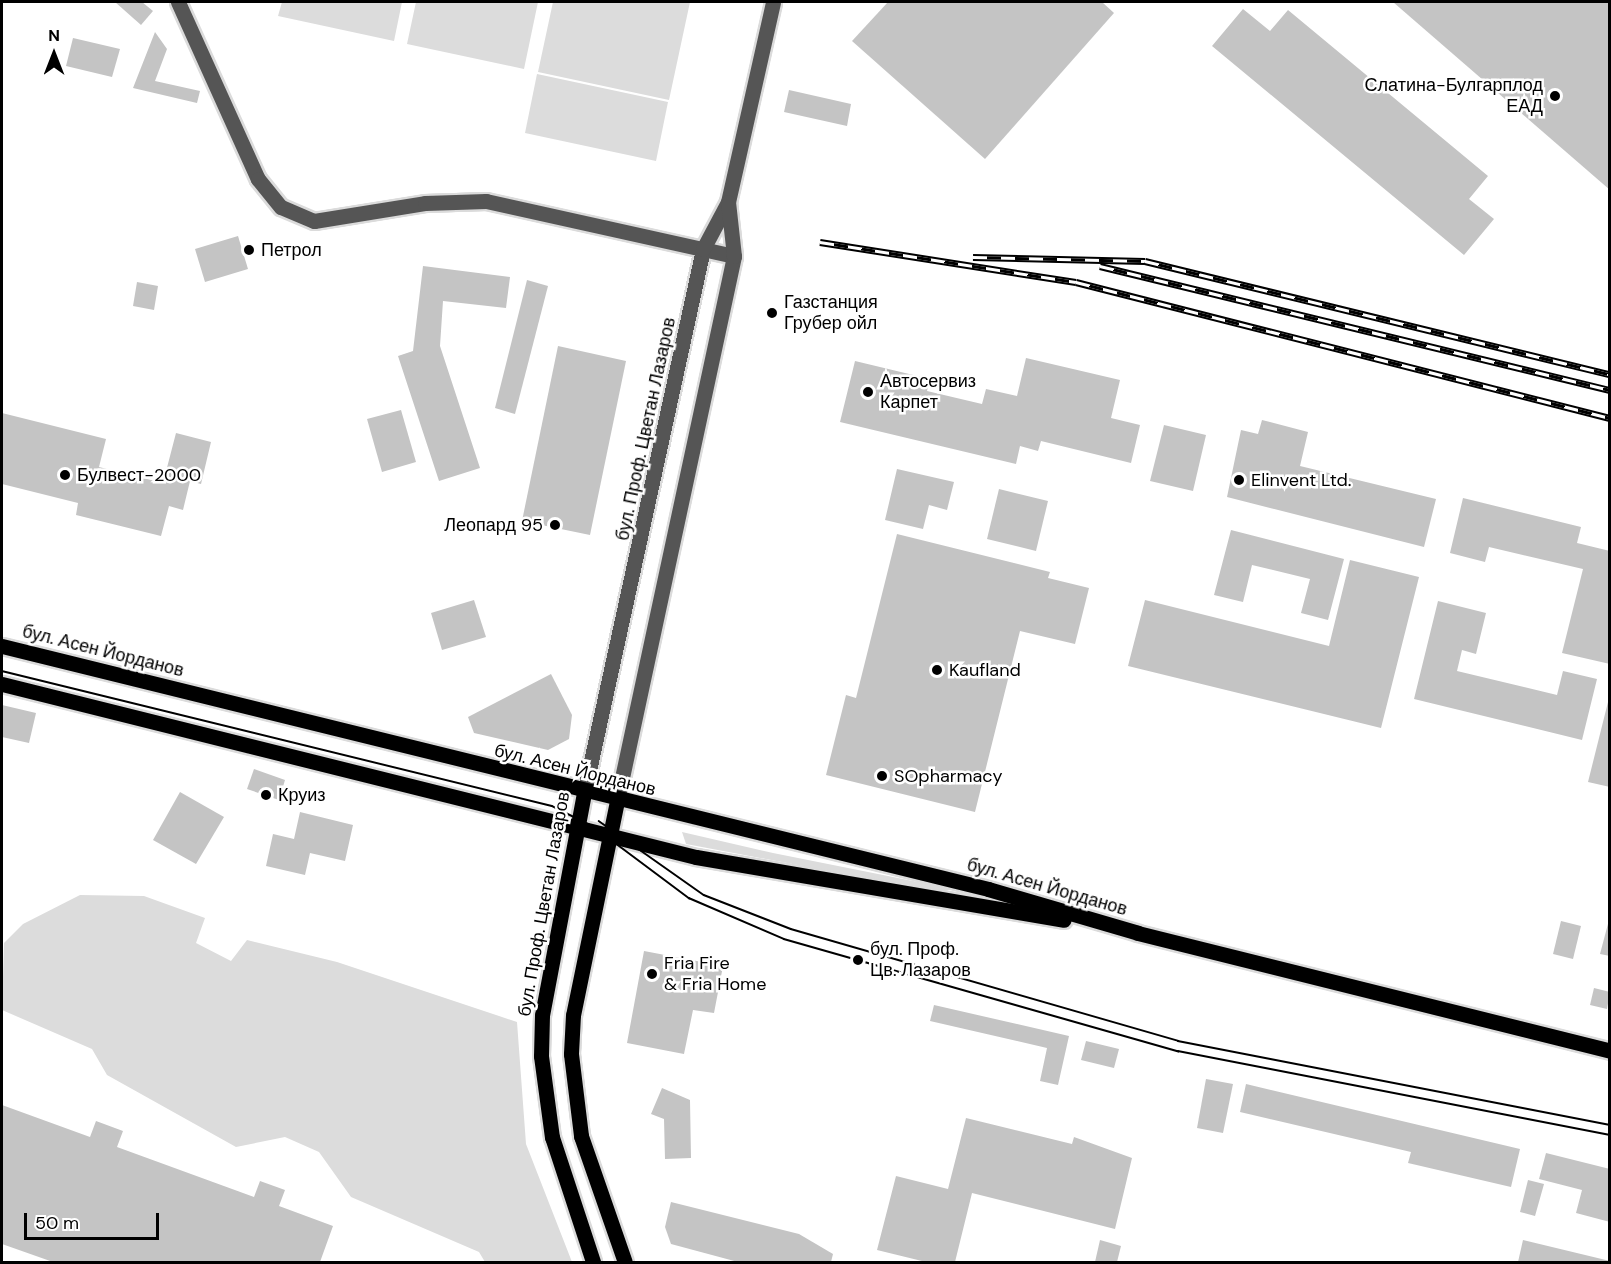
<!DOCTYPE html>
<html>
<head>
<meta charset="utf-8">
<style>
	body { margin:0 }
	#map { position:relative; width:1611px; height:1264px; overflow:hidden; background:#fff; font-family:"DM Sans",sans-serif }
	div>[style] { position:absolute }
	.green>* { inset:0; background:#dcdcdc }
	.building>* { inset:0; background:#c4c4c4 }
	.roads { filter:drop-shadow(2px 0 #dbdbdb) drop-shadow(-2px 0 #dbdbdb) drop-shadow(0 2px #dbdbdb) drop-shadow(0 -2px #dbdbdb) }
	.minor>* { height:15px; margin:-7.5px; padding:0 7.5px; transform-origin:7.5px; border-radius:7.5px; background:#555 }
	.major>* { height:15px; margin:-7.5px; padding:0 7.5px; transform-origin:7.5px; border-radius:7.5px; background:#000 }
	.tram>* { height:1.5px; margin:-0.75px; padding:0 0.75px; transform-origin:0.75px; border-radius:0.75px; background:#000 }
	.rail>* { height:7px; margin-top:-3.5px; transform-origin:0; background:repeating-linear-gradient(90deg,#fff 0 14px,#000 0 28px); box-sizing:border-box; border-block:2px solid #000 }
	.dots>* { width:16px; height:16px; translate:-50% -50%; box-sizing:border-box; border:3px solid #fff; border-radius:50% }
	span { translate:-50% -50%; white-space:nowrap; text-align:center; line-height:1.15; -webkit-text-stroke:5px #fff; paint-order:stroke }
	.poi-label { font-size:18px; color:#000 }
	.right { translate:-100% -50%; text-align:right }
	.left { translate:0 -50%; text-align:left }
	.street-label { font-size:18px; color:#000 }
	.frame { position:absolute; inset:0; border:3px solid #000; pointer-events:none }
	.north { position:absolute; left:24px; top:24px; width:60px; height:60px; -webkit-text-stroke:4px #fff; paint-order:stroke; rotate:0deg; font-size:16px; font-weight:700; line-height:24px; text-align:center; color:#000 }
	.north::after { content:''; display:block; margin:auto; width:21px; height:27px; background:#000; clip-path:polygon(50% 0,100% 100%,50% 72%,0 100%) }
	.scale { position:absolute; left:24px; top:1213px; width:135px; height:27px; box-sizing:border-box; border:3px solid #000; border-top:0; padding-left:8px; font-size:18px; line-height:21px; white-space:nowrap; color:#000; -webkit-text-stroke:4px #fff; paint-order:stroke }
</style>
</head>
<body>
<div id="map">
	<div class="green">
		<div style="clip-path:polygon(282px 2px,402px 2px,394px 41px,278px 16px)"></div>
		<div style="clip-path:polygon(416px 2px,538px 2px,524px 69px,407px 44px)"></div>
		<div style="clip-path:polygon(553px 2px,690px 2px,669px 100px,538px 72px)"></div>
		<div style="clip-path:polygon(537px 74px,668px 102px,656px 161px,525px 133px)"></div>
		<div style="clip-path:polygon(682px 832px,773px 853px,958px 890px,930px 890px,686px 844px)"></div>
		<div style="clip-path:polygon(80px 895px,144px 896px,205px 918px,196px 943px,231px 961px,247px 940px,337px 962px,517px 1022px,526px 1144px,572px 1262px,485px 1262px,479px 1252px,351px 1197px,319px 1152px,285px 1137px,236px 1147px,107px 1075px,92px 1049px,2px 1010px,4px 943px,23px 924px)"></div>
	</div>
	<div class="building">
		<div style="clip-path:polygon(115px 2px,142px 2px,153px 11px,141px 25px)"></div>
		<div style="clip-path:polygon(888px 2px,1102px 2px,1114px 13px,985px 159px,852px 41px)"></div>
		<div style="clip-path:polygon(1393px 2px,1610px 2px,1610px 190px)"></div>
		<div style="clip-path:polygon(1243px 9px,1270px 31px,1288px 10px,1488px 176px,1469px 199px,1494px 219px,1464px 255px,1212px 46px)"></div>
		<div style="clip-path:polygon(155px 32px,167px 49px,155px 81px,200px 91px,197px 103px,133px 88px)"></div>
		<div style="clip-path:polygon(73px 38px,120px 49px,112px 77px,66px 66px)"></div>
		<div style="clip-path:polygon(789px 90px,851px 104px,847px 126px,784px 112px)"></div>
		<div style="clip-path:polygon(238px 236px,248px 269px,205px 282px,195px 249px)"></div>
		<div style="clip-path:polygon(423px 266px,510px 277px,506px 308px,443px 301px,440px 346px,480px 468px,439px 481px,398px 356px,413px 351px)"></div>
		<div style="clip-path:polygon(527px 280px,548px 286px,515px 414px,495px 408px)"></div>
		<div style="clip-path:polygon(137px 282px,158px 286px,154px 310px,133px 306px)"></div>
		<div style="clip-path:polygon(558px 346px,626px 361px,590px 535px,522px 521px)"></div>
		<div style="clip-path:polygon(1026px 358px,1120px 380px,1111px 418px,1140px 425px,1131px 463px,1041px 441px,1038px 451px,1020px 446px,1016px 464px,840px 422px,855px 361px,930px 379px,927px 391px,982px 404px,986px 389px,1017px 396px)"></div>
		<div style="clip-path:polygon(401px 410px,416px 462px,382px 472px,367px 419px)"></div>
		<div style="clip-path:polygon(2px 413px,106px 439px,99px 467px,163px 483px,176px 433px,211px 442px,201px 484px,190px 481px,183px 510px,169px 506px,161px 536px,76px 515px,78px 503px,2px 484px)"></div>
		<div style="clip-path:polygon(1262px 420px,1308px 432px,1300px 466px,1436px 499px,1424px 547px,1227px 497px,1241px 430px,1258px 434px)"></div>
		<div style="clip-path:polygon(1164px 425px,1206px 435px,1193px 491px,1150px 481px)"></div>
		<div style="clip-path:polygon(897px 469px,954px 482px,947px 510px,929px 505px,923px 529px,885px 520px)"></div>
		<div style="clip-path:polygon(999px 489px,1048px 501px,1036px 551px,987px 539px)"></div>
		<div style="clip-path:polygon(1463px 498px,1581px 527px,1577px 543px,1610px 551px,1610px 664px,1562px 653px,1583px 569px,1489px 547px,1485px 562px,1450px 553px)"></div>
		<div style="clip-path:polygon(1231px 530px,1344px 559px,1328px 620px,1301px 613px,1310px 579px,1252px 565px,1243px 602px,1214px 595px)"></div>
		<div style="clip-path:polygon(897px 534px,1050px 572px,1048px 578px,1089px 588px,1075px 644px,1020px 631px,975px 812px,826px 775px,846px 695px,856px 698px)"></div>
		<div style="clip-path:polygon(1350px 560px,1419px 577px,1381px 728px,1128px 666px,1145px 600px,1329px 646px)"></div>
		<div style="clip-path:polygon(474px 600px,486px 637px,442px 650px,431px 613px)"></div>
		<div style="clip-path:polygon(1438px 601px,1486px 613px,1476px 654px,1462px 650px,1457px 671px,1557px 695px,1563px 671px,1597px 679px,1582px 740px,1414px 699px)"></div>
		<div style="clip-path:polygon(551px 674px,572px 715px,569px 739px,548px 750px,474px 733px,468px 717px)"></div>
		<div style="clip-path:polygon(1609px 698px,1610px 698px,1610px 787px,1588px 782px)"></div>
		<div style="clip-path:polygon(2px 705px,36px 713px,29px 743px,2px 737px)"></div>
		<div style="clip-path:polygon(254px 769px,285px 780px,279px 800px,247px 789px)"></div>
		<div style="clip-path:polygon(180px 792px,224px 817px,196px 864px,153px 840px)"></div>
		<div style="clip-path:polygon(300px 812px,353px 825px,345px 861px,310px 853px,305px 875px,266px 866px,273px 834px,294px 839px)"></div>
		<div style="clip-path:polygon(1609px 920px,1610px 920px,1610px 956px,1600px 954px)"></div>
		<div style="clip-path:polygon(1561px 921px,1581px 926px,1573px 959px,1553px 954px)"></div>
		<div style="clip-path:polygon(644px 951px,723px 966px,714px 1013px,693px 1010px,684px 1054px,627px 1043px)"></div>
		<div style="clip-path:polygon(1594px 988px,1610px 992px,1607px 1009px,1590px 1005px)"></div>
		<div style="clip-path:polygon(934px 1005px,1069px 1036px,1058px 1085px,1040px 1081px,1047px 1048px,930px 1021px)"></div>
		<div style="clip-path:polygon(1086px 1041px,1119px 1049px,1114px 1068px,1081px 1060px)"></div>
		<div style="clip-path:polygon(1206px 1079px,1233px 1084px,1223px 1133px,1197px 1128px)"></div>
		<div style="clip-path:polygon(1246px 1084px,1520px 1149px,1511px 1187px,1408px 1163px,1411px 1152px,1240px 1112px)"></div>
		<div style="clip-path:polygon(662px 1088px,690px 1100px,691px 1158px,665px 1159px,664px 1119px,651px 1114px)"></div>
		<div style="clip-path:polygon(2px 1105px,90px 1137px,96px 1121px,123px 1131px,117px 1147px,254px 1197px,260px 1181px,285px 1190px,279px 1206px,333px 1226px,320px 1262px,53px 1262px,2px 1244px)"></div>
		<div style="clip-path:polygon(966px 1118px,1072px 1144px,1074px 1137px,1132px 1158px,1115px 1229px,972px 1193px,955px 1262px,926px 1262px,877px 1250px,896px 1176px,948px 1189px)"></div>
		<div style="clip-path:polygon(1546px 1153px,1610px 1169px,1610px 1222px,1576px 1213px,1582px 1190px,1539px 1179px)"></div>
		<div style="clip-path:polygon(1528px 1180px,1544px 1184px,1535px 1216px,1520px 1212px)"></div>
		<div style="clip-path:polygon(671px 1202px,799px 1234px,833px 1254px,831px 1262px,738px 1262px,671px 1244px,665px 1227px)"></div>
		<div style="clip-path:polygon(1100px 1240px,1121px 1246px,1117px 1262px,1095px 1262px)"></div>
		<div style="clip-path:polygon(1523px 1240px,1610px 1261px,1610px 1262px,1518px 1262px)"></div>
	</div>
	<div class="roads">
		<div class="minor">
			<div style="left:178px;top:2px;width:194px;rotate:65.7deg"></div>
			<div style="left:258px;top:179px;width:36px;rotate:51deg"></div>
			<div style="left:281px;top:207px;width:36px;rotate:23deg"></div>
			<div style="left:314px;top:221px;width:112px;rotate:-9.2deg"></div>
			<div style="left:425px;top:203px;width:61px;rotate:-1.9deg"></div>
			<div style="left:486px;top:201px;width:254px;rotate:12.5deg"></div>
			<div style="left:584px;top:793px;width:557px;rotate:-77.66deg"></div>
			<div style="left:703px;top:249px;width:53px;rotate:-62deg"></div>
			<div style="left:728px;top:202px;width:205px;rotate:-77.3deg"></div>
			<div style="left:617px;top:801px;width:557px;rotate:-77.88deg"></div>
			<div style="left:734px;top:256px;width:54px;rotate:-96.3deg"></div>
		</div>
		<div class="major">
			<div style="left:2px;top:646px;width:1016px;rotate:13.84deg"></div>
			<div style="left:988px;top:889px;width:156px;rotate:16.3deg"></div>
			<div style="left:1138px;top:933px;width:487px;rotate:14deg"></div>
			<div style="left:2px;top:684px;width:715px;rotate:14deg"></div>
			<div style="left:696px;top:857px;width:373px;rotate:9.7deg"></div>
			<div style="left:584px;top:793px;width:226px;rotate:100.7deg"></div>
			<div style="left:542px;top:1015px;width:41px;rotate:91.4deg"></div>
			<div style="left:541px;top:1056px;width:82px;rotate:82.3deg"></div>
			<div style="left:552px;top:1137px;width:132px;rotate:71.8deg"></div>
			<div style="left:617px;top:801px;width:218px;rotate:101.6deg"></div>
			<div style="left:573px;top:1015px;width:39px;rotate:93deg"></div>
			<div style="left:571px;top:1054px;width:83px;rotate:83deg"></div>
			<div style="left:581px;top:1136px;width:133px;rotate:70.8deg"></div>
		</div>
	</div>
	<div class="tram">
		<div style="left:2px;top:671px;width:566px;rotate:13.79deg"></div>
		<div style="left:552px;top:806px;width:47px;rotate:26.6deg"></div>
		<div style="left:594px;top:827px;width:119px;rotate:36.8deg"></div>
		<div style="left:689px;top:898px;width:103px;rotate:23.3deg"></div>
		<div style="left:784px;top:939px;width:410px;rotate:15.9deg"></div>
		<div style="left:1178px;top:1051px;width:440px;rotate:11deg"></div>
		<div style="left:599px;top:821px;width:128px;rotate:35.2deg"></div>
		<div style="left:704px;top:895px;width:93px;rotate:21.3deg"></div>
		<div style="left:791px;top:929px;width:403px;rotate:16.1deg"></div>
		<div style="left:1178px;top:1041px;width:440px;rotate:11deg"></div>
	</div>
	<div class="rail">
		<div style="left:820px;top:242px;width:259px;rotate:8.9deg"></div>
		<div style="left:1076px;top:282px;width:551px;rotate:14.29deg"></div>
		<div style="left:973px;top:257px;width:172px;rotate:1.3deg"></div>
		<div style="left:1145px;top:261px;width:479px;rotate:13.7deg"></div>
		<div style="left:1100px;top:266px;width:525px;rotate:13.67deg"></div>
	</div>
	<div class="dots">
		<div style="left:1555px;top:96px;background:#000"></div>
		<div style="left:249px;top:250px;background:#000"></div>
		<div style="left:772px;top:313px;background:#000"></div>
		<div style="left:868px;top:392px;background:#000"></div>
		<div style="left:65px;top:475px;background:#000"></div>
		<div style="left:1239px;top:480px;background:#000"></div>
		<div style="left:555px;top:525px;background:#000"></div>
		<div style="left:937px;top:670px;background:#000"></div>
		<div style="left:882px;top:776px;background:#000"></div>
		<div style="left:266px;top:795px;background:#000"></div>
		<div style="left:858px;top:960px;background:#000"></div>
		<div style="left:652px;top:974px;background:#000"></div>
	</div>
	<div class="poi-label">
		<span class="right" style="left:1543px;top:96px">Слатина-Булгарплод<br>ЕАД</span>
		<span class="left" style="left:261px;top:250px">Петрол</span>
		<span class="left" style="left:784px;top:313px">Газстанция<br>Грубер ойл</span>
		<span class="left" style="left:880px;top:392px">Автосервиз<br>Карпет</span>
		<span class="left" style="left:77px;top:475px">Булвест-2000</span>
		<span class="left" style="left:1251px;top:480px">Elinvent Ltd.</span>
		<span class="right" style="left:543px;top:525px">Леопард 95</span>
		<span class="left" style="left:949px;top:670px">Kaufland</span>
		<span class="left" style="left:894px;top:776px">SOpharmacy</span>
		<span class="left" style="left:278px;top:795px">Круиз</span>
		<span class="left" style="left:870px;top:960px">бул. Проф.<br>Цв. Лазаров</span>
		<span class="left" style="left:664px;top:974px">Fria Fire<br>&amp; Fria Home</span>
	</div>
	<div class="street-label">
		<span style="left:646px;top:429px;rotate:-78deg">бул. Проф. Цветан Лазаров</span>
		<span style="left:103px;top:651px;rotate:14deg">бул. Асен Йорданов</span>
		<span style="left:575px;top:770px;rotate:14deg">бул. Асен Йорданов</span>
		<span style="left:1047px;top:887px;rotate:16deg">бул. Асен Йорданов</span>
		<span style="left:544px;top:904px;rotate:-80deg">бул. Проф. Цветан Лазаров</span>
	</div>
	<div class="frame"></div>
	<div class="north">N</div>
	<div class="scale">50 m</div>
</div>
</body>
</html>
